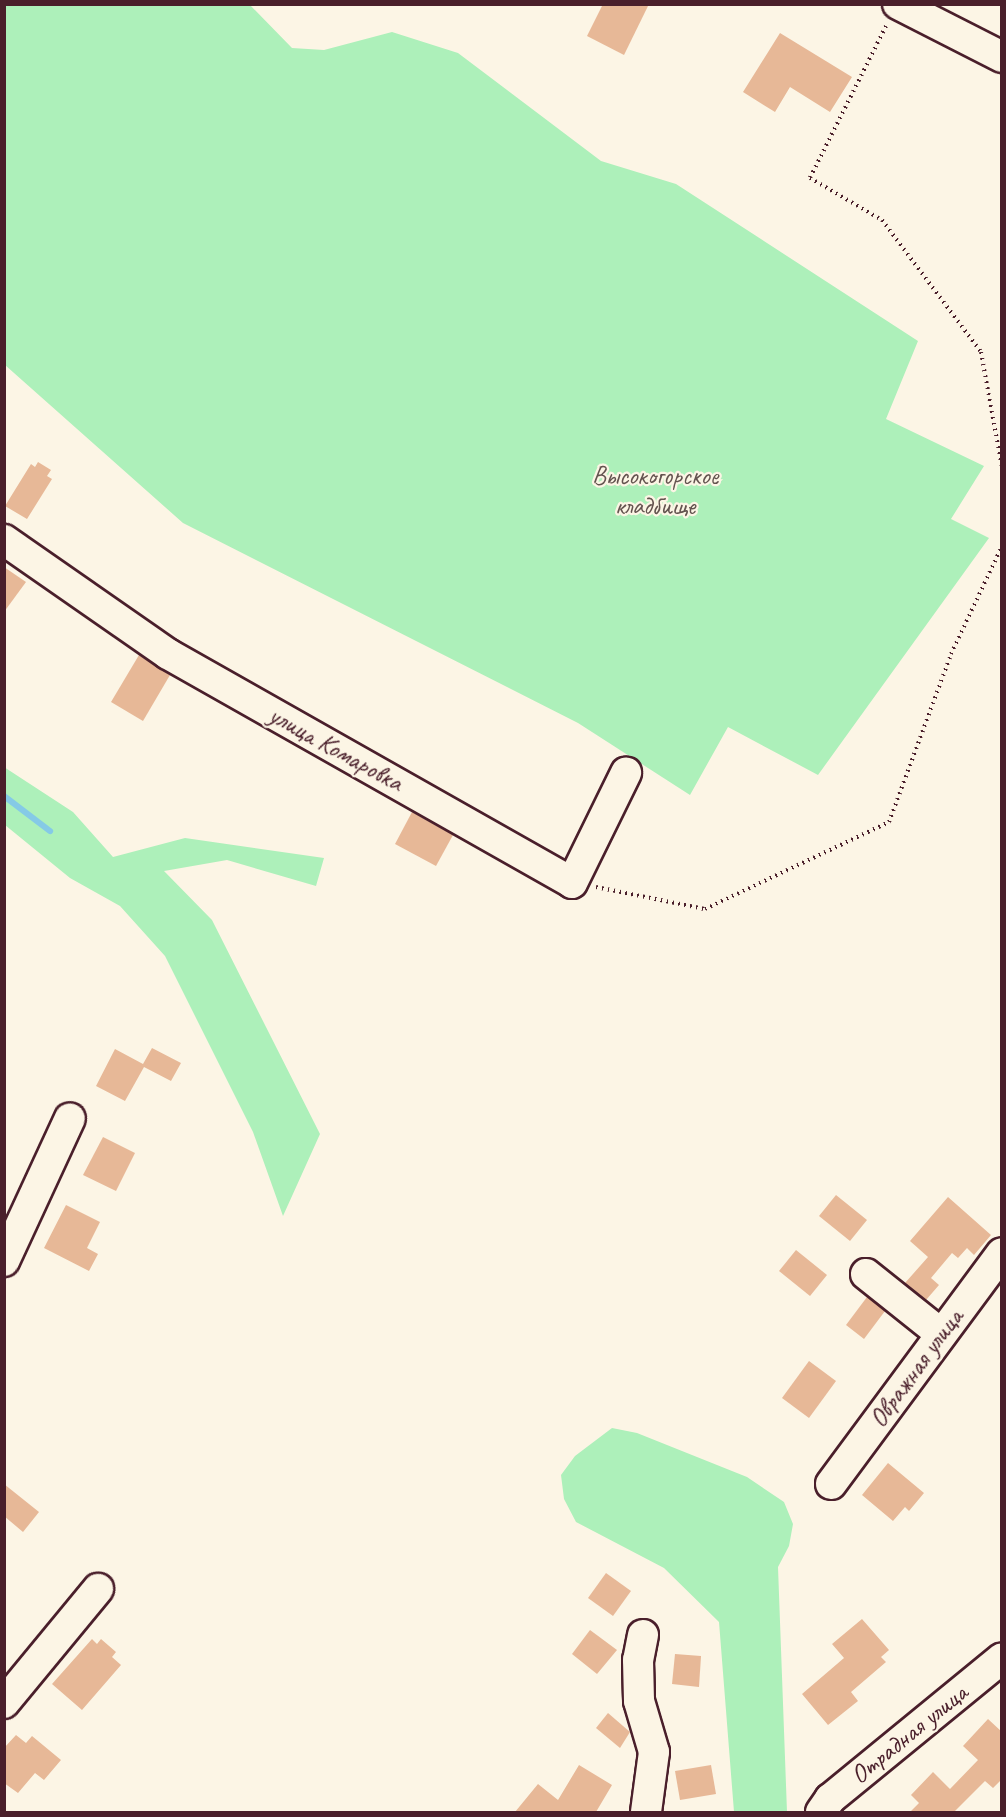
<!DOCTYPE html>
<html>
<head>
<meta charset="utf-8">
<style>
	body { margin:0 }
	#map { position:relative; width:1006px; height:1817px; overflow:hidden; background:#fcf5e5; font-family:Caveat,sans-serif }
	div>[style] { position:absolute }
	.green>* { inset:0; background:#adf0ba }
	.stream>* { height:6px; margin:-3px; padding:0 3px; transform-origin:3px; border-radius:3px; background:#85cae6 }
	.building>* { inset:0; background:#e7b897 }
	.path>* { height:4px; margin-top:-2px; transform-origin:0; background:repeating-linear-gradient(90deg,#4a1f2b 0 1.5px,transparent 0 6px) }
	.roads { filter:drop-shadow(2px 0 #4a1f2b) drop-shadow(-2px 0 #4a1f2b) drop-shadow(0 2px #4a1f2b) drop-shadow(0 -2px #4a1f2b) }
	.minor>* { height:30px; margin:-15px; padding:0 15px; transform-origin:15px; border-radius:15px; background:#fcf5e5 }
	span { translate:-50% -50%; white-space:nowrap; text-align:center; line-height:1.15; -webkit-text-stroke:4.5px #fcf5e5; paint-order:stroke }
	.park-label { font-size:26px; color:#63534f }
	.street-label { font-size:26px; color:#4a1f2b }
	.frame { position:absolute; inset:0; border:6px solid #4a1f2b; pointer-events:none }
</style>
</head>
<body>
<div id="map">
	<div class="green">
		<div style="clip-path:polygon(5px 4px,250px 5px,292px 48px,324px 50px,392px 32px,458px 53px,601px 161px,676px 184px,918px 341px,886px 419px,984px 466px,951px 519px,989px 538px,818px 775px,728px 727px,690px 795px,578px 723px,183px 523px,5px 365px)"></div>
		<div style="clip-path:polygon(4px 767px,73px 812px,113px 857px,185px 838px,324px 858px,316px 886px,227px 860px,164px 871px,212px 920px,320px 1134px,283px 1216px,253px 1132px,165px 956px,120px 906px,70px 878px,5px 825px)"></div>
		<div style="clip-path:polygon(612px 1428px,637px 1433px,747px 1477px,784px 1502px,793px 1524px,789px 1546px,778px 1567px,787px 1812px,734px 1812px,719px 1622px,664px 1568px,576px 1522px,564px 1499px,561px 1475px,575px 1456px)"></div>
	</div>
	<div class="stream">
		<div style="left:4px;top:796px;width:58px;rotate:37.3deg"></div>
	</div>
	<div class="building">
		<div style="clip-path:polygon(603px 4px,649px 4px,624px 55px,587px 36px)"></div>
		<div style="clip-path:polygon(780px 33px,852px 77px,830px 112px,790px 87px,775px 112px,743px 92px)"></div>
		<div style="clip-path:polygon(38px 462px,51px 470px,47px 476px,52px 479px,27px 519px,5px 506px,31px 464px,35px 467px)"></div>
		<div style="clip-path:polygon(4px 567px,26px 582px,4px 612px)"></div>
		<div style="clip-path:polygon(139px 655px,170px 675px,143px 721px,111px 702px)"></div>
		<div style="clip-path:polygon(412px 812px,453px 835px,436px 866px,395px 844px)"></div>
		<div style="clip-path:polygon(152px 1048px,181px 1063px,171px 1081px,144px 1067px,125px 1101px,96px 1086px,115px 1049px,143px 1064px)"></div>
		<div style="clip-path:polygon(103px 1137px,135px 1153px,116px 1191px,83px 1175px)"></div>
		<div style="clip-path:polygon(836px 1195px,867px 1220px,850px 1241px,819px 1216px)"></div>
		<div style="clip-path:polygon(948px 1197px,991px 1235px,974px 1255px,967px 1248px,958px 1258px,952px 1253px,931px 1278px,939px 1285px,926px 1300px,905px 1283px,928px 1257px,910px 1241px)"></div>
		<div style="clip-path:polygon(66px 1205px,100px 1222px,87px 1248px,98px 1254px,89px 1271px,44px 1248px)"></div>
		<div style="clip-path:polygon(796px 1250px,827px 1275px,810px 1296px,779px 1271px)"></div>
		<div style="clip-path:polygon(867px 1297px,885px 1311px,864px 1339px,846px 1325px)"></div>
		<div style="clip-path:polygon(809px 1361px,836px 1381px,809px 1418px,782px 1398px)"></div>
		<div style="clip-path:polygon(888px 1463px,924px 1493px,909px 1511px,905px 1507px,893px 1521px,862px 1495px)"></div>
		<div style="clip-path:polygon(4px 1484px,39px 1512px,23px 1532px,4px 1516px)"></div>
		<div style="clip-path:polygon(606px 1573px,631px 1591px,613px 1616px,588px 1598px)"></div>
		<div style="clip-path:polygon(862px 1619px,889px 1650px,881px 1657px,886px 1662px,851px 1692px,858px 1701px,828px 1725px,802px 1694px,844px 1658px,832px 1644px)"></div>
		<div style="clip-path:polygon(590px 1630px,617px 1650px,597px 1674px,572px 1654px)"></div>
		<div style="clip-path:polygon(92px 1639px,97px 1644px,101px 1639px,116px 1652px,112px 1657px,121px 1665px,82px 1710px,52px 1684px)"></div>
		<div style="clip-path:polygon(675px 1654px,701px 1656px,699px 1687px,672px 1684px)"></div>
		<div style="clip-path:polygon(608px 1713px,630px 1732px,620px 1748px,596px 1728px)"></div>
		<div style="clip-path:polygon(988px 1719px,1002px 1732px,1002px 1779px,993px 1788px,985px 1781px,954px 1812px,910px 1812px,919px 1803px,911px 1795px,933px 1772px,950px 1789px,978px 1760px,963px 1746px)"></div>
		<div style="clip-path:polygon(16px 1735px,26px 1743px,32px 1736px,61px 1760px,44px 1780px,35px 1773px,18px 1793px,4px 1783px,4px 1748px)"></div>
		<div style="clip-path:polygon(579px 1765px,612px 1785px,596px 1812px,515px 1812px,538px 1784px,558px 1800px)"></div>
		<div style="clip-path:polygon(711px 1765px,716px 1794px,680px 1800px,675px 1771px)"></div>
	</div>
	<div class="path">
		<div style="left:886px;top:26px;width:170px;rotate:116.6deg"></div>
		<div style="left:810px;top:178px;width:83px;rotate:30.3deg"></div>
		<div style="left:882px;top:220px;width:165px;rotate:53.1deg"></div>
		<div style="left:981px;top:352px;width:118px;rotate:79.7deg"></div>
		<div style="left:596px;top:887px;width:111px;rotate:11.4deg"></div>
		<div style="left:705px;top:909px;width:204px;rotate:-25.3deg"></div>
		<div style="left:889px;top:822px;width:179px;rotate:-69.7deg"></div>
		<div style="left:951px;top:654px;width:119px;rotate:-64.7deg"></div>
	</div>
	<div class="roads">
		<div class="minor">
			<div style="left:898px;top:4px;width:117px;rotate:27deg"></div>
			<div style="left:4px;top:540px;width:200px;rotate:34.8deg"></div>
			<div style="left:168px;top:654px;width:464px;rotate:29.5deg"></div>
			<div style="left:572px;top:883px;width:123px;rotate:-63.9deg"></div>
			<div style="left:4px;top:1261px;width:157px;rotate:-65.2deg"></div>
			<div style="left:866px;top:1274px;width:95px;rotate:38.6deg"></div>
			<div style="left:831px;top:1484px;width:287px;rotate:-53.5deg"></div>
			<div style="left:643px;top:1635px;width:25px;rotate:101deg"></div>
			<div style="left:638px;top:1660px;width:41px;rotate:88.6deg"></div>
			<div style="left:639px;top:1701px;width:53px;rotate:73.6deg"></div>
			<div style="left:654px;top:1752px;width:61px;rotate:97.6deg"></div>
			<div style="left:4px;top:1703px;width:148px;rotate:-50.5deg"></div>
			<div style="left:821px;top:1812px;width:16px;rotate:-55deg"></div>
			<div style="left:830px;top:1799px;width:222px;rotate:-39.3deg"></div>
		</div>
	</div>
	<div class="park-label">
		<span style="left:655px;top:491px">Высокогорское<br>кладбище</span>
	</div>
	<div class="street-label">
		<span style="left:336px;top:749px;rotate:29deg">улица Комаровка</span>
		<span style="left:916px;top:1368px;rotate:-54deg">Овражная улица</span>
		<span style="left:909px;top:1734px;rotate:-39deg">Отрадная улица</span>
	</div>
	<div class="frame"></div>
</div>
</body>
</html>
